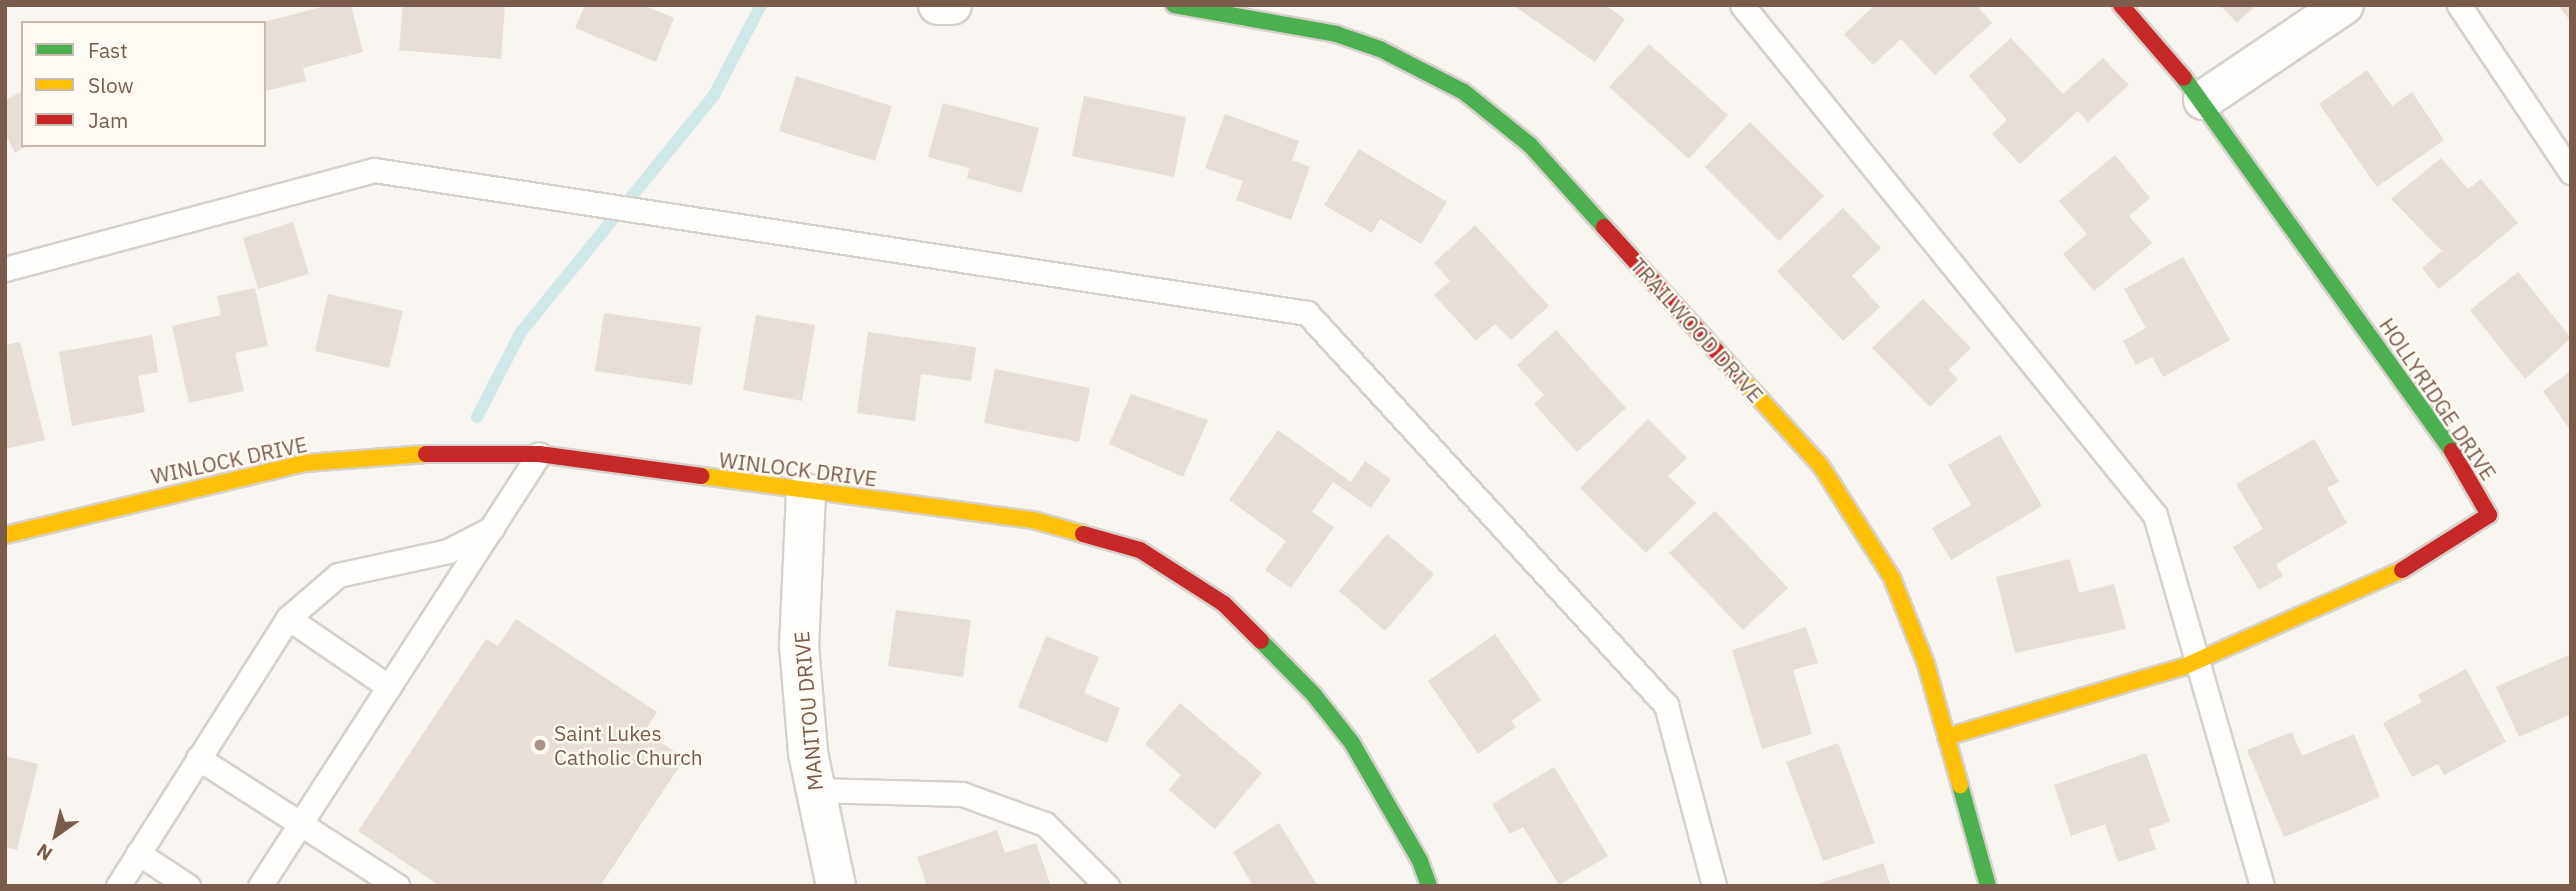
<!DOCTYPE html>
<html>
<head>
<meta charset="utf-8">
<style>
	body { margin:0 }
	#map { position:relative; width:2576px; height:891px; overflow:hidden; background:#f9f5f0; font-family:"IBM Plex Sans",sans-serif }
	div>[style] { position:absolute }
	.stream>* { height:12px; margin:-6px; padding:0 6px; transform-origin:6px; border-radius:6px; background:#d0e8ea }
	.building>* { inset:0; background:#e6ded7 }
	.roads { filter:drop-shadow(2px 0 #d7d1cb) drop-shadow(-2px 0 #d7d1cb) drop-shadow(0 2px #d7d1cb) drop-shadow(0 -2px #d7d1cb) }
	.lane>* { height:23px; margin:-11.5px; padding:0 11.5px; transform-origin:11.5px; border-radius:11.5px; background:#fefefd }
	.street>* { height:38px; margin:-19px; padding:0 19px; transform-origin:19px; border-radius:19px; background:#fefefd }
	.fast>* { height:16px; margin:-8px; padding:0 8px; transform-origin:8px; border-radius:8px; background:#4caf50 }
	.slow>* { height:16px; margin:-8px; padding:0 8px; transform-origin:8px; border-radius:8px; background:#ffc107 }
	.jam>* { height:16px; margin:-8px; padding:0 8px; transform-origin:8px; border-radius:8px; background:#c62828 }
	.dots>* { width:19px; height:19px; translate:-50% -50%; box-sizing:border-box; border:4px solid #fffaf3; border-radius:50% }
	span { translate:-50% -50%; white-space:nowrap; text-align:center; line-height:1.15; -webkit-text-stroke:5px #fffaf3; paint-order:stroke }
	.street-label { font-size:21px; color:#7a5c4d }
	.poi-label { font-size:21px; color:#7a5c4d }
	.left { translate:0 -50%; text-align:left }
	.frame { position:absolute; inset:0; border:7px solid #7a5c4d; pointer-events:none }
	.legend { position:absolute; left:21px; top:21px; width:245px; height:126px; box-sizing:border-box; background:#fffaf3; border:2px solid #cabbb1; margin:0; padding:9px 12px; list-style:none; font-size:21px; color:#7a5c4d }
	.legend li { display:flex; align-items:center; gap:14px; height:35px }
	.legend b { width:35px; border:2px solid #cabbb1 }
	.north { position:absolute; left:21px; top:800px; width:70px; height:70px; -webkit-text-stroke:5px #fffaf3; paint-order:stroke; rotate:214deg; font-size:19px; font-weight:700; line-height:28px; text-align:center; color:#7a5c4d }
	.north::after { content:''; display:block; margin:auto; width:24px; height:32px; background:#7a5c4d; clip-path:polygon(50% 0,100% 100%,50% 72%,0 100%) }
</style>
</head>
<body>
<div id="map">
	<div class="stream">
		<div style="left:477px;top:417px;width:96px;rotate:-62.6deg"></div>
		<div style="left:521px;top:332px;width:306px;rotate:-50.8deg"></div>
		<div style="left:714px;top:95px;width:102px;rotate:-62.4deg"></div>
	</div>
	<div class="building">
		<div style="clip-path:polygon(329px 5px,351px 5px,363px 52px,303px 68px,306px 81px,266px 91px,264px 22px)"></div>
		<div style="clip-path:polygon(403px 5px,505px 5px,501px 59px,399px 50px)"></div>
		<div style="clip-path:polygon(585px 5px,643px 5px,674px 18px,656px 62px,575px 28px)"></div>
		<div style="clip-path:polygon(1513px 5px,1605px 5px,1625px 19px,1595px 62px)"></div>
		<div style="clip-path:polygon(1875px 5px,1976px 5px,1992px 23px,1935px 75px,1901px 39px,1873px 65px,1844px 34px)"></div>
		<div style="clip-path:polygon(2220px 5px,2256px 5px,2237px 23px)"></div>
		<div style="clip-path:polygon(2558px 5px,2571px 5px,2571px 22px)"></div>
		<div style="clip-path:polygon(2011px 38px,2063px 94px,2103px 58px,2129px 85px,2088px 122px,2078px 111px,2020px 164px,1992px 134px,2007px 120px,1969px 76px)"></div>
		<div style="clip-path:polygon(1649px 44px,1728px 115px,1689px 159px,1609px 87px)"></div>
		<div style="clip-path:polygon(2367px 70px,2392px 106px,2412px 92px,2444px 140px,2377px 187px,2319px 104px)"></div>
		<div style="clip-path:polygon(796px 76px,892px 106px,875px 161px,779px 131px)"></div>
		<div style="clip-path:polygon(23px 91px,23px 145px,30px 145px,15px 153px,5px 133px,5px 100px)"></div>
		<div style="clip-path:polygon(1084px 96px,1186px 117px,1174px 177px,1072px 156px)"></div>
		<div style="clip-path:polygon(943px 103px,1039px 128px,1022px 193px,967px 178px,969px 168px,928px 157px)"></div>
		<div style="clip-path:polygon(1225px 114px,1299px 141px,1292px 160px,1310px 167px,1291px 220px,1236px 200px,1243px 181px,1205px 168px)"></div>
		<div style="clip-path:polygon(1750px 122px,1824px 196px,1779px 241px,1705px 167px)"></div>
		<div style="clip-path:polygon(1359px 149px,1447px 202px,1421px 244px,1380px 219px,1372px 233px,1324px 205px)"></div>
		<div style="clip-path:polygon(2115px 155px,2150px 198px,2129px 216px,2152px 243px,2094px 291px,2063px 254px,2087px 234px,2059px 201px)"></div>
		<div style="clip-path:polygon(2441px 158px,2468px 189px,2481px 179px,2518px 223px,2439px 289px,2422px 268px,2442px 251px,2391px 199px)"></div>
		<div style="clip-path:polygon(1843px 208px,1881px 248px,1852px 276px,1880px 307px,1843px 341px,1777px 271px)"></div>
		<div style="clip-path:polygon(293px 222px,309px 274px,258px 289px,243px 238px)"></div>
		<div style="clip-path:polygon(1475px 225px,1549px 306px,1511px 340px,1495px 324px,1476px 341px,1434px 295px,1450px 281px,1434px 263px)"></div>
		<div style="clip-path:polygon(2183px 257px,2230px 340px,2163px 377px,2152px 357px,2136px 365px,2123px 341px,2146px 328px,2124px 289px)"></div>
		<div style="clip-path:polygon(2518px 272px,2571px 338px,2525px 379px,2470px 310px)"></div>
		<div style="clip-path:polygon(255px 288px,268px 346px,235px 353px,244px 391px,189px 403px,172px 326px,221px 315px,217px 296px)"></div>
		<div style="clip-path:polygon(328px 294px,403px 311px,389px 368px,315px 351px)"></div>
		<div style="clip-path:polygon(1923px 299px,1971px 348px,1948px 370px,1958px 379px,1930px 407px,1872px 348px)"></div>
		<div style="clip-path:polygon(604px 313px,701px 327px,692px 385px,595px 371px)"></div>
		<div style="clip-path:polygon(756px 315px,815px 325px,802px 401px,743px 390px)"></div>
		<div style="clip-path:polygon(1556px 330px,1626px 408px,1577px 452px,1534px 404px,1544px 395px,1517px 365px)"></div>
		<div style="clip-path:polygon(868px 332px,976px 347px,971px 381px,921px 374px,915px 421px,857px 413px)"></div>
		<div style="clip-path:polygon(152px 335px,158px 372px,138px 376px,145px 412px,72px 426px,59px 352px)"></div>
		<div style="clip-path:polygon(20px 342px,45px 440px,5px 449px,5px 345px)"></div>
		<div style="clip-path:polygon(995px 369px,1090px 388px,1079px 442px,984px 423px)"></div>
		<div style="clip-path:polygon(2571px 371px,2571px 431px,2543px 391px)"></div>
		<div style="clip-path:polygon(1131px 394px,1208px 420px,1183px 477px,1109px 444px)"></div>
		<div style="clip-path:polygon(1648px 419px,1687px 458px,1668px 476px,1696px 503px,1646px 553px,1580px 488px)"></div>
		<div style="clip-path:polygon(1278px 430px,1351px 482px,1365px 461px,1391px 479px,1371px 508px,1333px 482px,1312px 512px,1334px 527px,1291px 588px,1265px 570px,1286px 541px,1229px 500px)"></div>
		<div style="clip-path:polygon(2000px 435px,2042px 506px,1951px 560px,1932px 528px,1971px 505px,1948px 465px)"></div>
		<div style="clip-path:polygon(2314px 439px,2339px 482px,2327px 488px,2347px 523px,2276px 564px,2283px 576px,2259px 590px,2233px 547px,2263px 529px,2236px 484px)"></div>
		<div style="clip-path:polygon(1715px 511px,1788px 588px,1743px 630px,1669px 553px)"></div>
		<div style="clip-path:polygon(1387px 534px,1434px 574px,1385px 631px,1339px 591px)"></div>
		<div style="clip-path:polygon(2070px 559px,2079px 593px,2114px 584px,2126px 629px,2015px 653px,1996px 577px)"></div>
		<div style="clip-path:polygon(896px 610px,971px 620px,963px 677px,888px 666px)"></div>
		<div style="clip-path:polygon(516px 619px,657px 712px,644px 732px,685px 758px,600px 886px,440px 886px,358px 831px,486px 639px,498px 646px)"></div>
		<div style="clip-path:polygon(1806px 627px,1818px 663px,1793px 670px,1812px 734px,1762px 749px,1732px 650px)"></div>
		<div style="clip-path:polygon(1495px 634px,1541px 700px,1511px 721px,1516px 727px,1478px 754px,1428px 681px)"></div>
		<div style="clip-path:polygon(1046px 636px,1099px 657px,1084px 693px,1120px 708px,1107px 743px,1018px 707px)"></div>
		<div style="clip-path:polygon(2571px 654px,2571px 714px,2519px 737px,2496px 687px)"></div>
		<div style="clip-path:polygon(2466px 669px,2506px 742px,2444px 775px,2438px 764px,2412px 777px,2383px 723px,2422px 702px,2418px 695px)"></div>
		<div style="clip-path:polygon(1180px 703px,1262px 773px,1215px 829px,1169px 790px,1181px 775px,1145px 744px)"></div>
		<div style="clip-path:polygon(2292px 732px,2302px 756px,2354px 734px,2380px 797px,2284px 837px,2247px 750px)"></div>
		<div style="clip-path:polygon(1838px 743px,1875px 843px,1823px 861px,1786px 762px)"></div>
		<div style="clip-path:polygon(2146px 753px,2170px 822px,2149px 829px,2156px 849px,2118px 862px,2105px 824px,2071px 836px,2054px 785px)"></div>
		<div style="clip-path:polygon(5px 756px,38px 764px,17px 850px,5px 847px)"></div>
		<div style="clip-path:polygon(1554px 767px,1608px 856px,1559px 885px,1523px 827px,1510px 834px,1492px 804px)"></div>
		<div style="clip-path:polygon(1279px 823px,1318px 886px,1253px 886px,1233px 852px)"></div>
		<div style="clip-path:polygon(997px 830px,1005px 853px,1036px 843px,1051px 886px,927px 886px,917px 857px)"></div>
		<div style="clip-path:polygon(1883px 863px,1891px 886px,1815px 886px,1815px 885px)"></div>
	</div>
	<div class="roads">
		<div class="lane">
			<div style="left:1742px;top:5px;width:656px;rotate:51deg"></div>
			<div style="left:2155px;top:515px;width:386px;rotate:73.9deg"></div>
			<div style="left:2459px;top:5px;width:201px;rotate:56.2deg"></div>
			<div style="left:5px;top:269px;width:382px;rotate:-15deg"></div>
			<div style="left:374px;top:170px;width:944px;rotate:8.71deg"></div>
			<div style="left:1307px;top:313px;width:532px;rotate:47.52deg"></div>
			<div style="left:1666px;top:705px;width:187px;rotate:75.1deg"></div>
			<div style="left:288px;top:618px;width:122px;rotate:34.3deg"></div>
			<div style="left:198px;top:758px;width:237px;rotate:32.7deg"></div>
			<div style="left:815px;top:790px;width:147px;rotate:1.6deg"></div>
			<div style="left:962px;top:794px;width:88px;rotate:19.9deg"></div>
			<div style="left:1045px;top:824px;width:88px;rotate:45deg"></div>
			<div style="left:138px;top:853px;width:60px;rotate:33.4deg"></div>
			<div style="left:118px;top:886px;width:317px;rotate:-57.6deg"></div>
			<div style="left:288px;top:618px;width:66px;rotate:-40.7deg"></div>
			<div style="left:338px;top:575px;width:113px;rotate:-12.3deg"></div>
			<div style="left:448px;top:551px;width:50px;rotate:-27.6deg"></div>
			<div style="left:260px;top:886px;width:514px;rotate:-57.14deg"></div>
		</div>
		<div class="street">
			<div style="left:938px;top:5px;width:14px"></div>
			<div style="left:2203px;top:100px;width:170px;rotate:-34deg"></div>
			<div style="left:806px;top:493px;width:152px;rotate:92.6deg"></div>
			<div style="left:799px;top:645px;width:108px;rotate:85.2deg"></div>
			<div style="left:808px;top:753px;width:136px;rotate:78.1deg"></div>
		</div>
		<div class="fast">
			<div style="left:1174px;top:5px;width:165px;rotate:10.1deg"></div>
			<div style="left:1336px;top:34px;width:46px;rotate:18.8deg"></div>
			<div style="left:1380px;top:49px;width:94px;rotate:27.1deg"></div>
			<div style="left:1464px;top:92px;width:85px;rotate:38.8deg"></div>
			<div style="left:1530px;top:145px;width:110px;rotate:47.9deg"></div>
			<div style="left:2184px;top:78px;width:459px;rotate:54.3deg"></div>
			<div style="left:1261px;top:641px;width:76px;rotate:45.5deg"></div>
			<div style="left:1314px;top:695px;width:61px;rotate:51.6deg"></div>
			<div style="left:1352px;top:743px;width:136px;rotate:60deg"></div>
			<div style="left:1420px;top:861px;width:27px;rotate:70deg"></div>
			<div style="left:1960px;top:785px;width:105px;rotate:74.5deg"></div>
		</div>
		<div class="slow">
			<div style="left:1739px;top:376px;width:122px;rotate:47.7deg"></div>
			<div style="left:1821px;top:466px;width:133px;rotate:57.6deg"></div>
			<div style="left:1892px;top:578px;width:92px;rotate:68.4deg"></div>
			<div style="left:1926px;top:664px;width:126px;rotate:74.3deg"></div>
			<div style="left:702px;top:476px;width:334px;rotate:7.6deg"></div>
			<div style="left:1033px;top:520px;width:52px;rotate:15.6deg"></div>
			<div style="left:5px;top:535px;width:309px;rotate:-13.5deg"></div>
			<div style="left:305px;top:463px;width:121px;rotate:-4.3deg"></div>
			<div style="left:1946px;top:737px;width:247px;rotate:-16.5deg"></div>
			<div style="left:2183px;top:667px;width:240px;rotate:-23.9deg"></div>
		</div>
		<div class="jam">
			<div style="left:2121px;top:5px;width:96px;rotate:49.2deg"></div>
			<div style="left:1604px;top:227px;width:201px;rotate:47.8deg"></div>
			<div style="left:426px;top:454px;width:113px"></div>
			<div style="left:539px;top:454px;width:164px;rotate:7.7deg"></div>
			<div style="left:1083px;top:534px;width:59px;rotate:15.7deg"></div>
			<div style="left:1140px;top:550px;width:100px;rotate:32.7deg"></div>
			<div style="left:1224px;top:604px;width:52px;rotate:45deg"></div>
			<div style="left:2402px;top:570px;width:103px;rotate:-32.3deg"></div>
			<div style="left:2489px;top:515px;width:74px;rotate:-120deg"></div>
		</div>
	</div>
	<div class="dots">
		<div style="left:540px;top:745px;background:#a69286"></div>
	</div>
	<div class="street-label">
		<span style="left:1697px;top:330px;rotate:48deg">TRAILWOOD DRIVE</span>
		<span style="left:2438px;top:399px;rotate:56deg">HOLLYRIDGE DRIVE</span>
		<span style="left:229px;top:460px;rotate:-12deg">WINLOCK DRIVE</span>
		<span style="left:798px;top:469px;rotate:7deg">WINLOCK DRIVE</span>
		<span style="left:808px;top:711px;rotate:-95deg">MANITOU DRIVE</span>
	</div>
	<div class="poi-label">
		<span class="left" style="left:554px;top:745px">Saint Lukes<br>Catholic Church</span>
	</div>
	<div class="frame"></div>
	<ul class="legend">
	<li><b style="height:9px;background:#4caf50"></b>Fast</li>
	<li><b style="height:9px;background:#ffc107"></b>Slow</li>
	<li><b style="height:9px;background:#c62828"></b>Jam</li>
	</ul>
	<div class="north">N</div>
</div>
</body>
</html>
